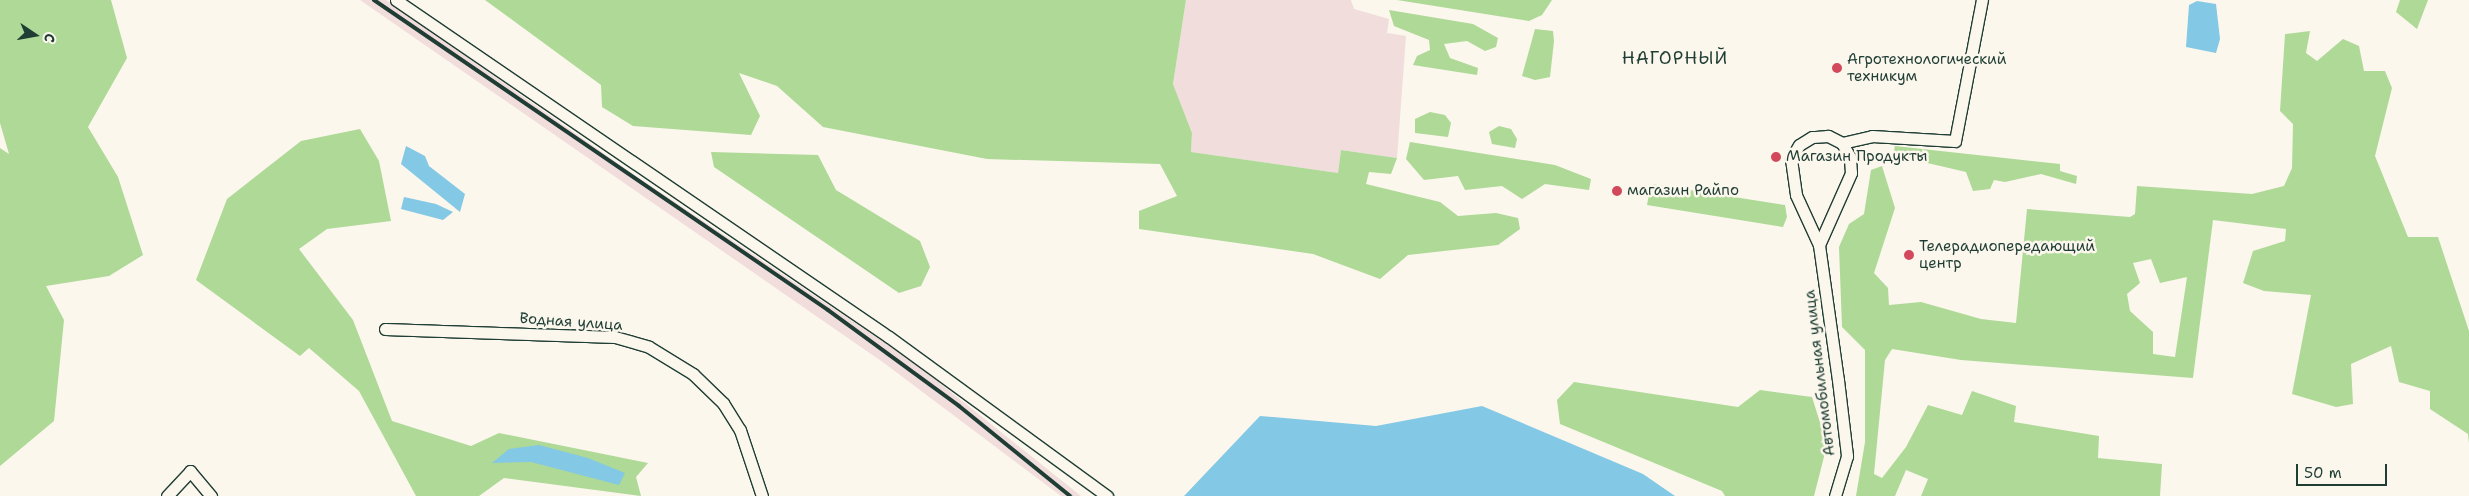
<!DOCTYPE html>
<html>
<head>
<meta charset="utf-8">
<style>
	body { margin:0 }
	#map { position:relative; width:2469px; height:496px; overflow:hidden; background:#fbf7ec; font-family:"Shantell Sans",sans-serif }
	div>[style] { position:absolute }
	.built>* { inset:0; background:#f0dddc }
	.green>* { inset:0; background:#aed997 }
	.water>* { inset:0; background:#83c8e4 }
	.roads { filter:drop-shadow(1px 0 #1f3d34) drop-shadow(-1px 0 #1f3d34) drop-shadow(0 1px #1f3d34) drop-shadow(0 -1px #1f3d34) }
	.minor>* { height:11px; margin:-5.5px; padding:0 5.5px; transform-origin:5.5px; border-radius:5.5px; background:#fbf7ec }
	.rail>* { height:4px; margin:-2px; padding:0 2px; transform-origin:2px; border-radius:2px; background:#1f3d34 }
	.dots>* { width:14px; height:14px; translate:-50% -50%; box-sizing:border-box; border:2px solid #fbf7ec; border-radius:50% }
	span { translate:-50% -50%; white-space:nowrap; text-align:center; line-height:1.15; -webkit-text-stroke:5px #fbf7ec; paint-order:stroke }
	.poi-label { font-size:15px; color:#1f3d34 }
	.left { translate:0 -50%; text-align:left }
	.street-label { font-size:15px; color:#1f3d34 }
	.quarter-label { font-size:18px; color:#1f3d34; letter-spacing:1px }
	.north { position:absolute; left:10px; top:10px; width:50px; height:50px; -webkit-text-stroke:4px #fbf7ec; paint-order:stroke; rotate:102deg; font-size:14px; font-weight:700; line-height:20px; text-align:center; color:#1f3d34 }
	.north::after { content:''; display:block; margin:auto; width:18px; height:22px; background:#1f3d34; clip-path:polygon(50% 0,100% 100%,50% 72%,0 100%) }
	.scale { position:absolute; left:2296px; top:464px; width:91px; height:22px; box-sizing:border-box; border:2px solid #1f3d34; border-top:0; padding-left:6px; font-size:15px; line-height:18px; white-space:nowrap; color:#1f3d34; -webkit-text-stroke:4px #fbf7ec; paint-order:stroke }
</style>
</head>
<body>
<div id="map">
	<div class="built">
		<div style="clip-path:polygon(360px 0,386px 0,633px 174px,912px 361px,1081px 496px,1061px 496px,884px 363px)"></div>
		<div style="clip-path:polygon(1186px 0,1351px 0,1354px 9px,1389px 19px,1387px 33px,1406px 36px,1397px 158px,1341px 150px,1338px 173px,1191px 152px,1192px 133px,1173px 84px)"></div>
	</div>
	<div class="green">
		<div style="clip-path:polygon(0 0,111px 0,127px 58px,88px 127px,118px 177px,143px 255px,109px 276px,46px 286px,64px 320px,54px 421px,0 466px,0 148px,9px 154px,0 123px)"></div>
		<div style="clip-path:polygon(485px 0,1186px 0,1173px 84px,1192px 133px,1191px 152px,1338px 173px,1341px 150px,1397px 158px,1391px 174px,1369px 172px,1366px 184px,1440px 202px,1458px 216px,1496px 213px,1518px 218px,1520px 229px,1498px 245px,1408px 255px,1380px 279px,1313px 254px,1139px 229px,1139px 211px,1177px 196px,1160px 164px,987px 159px,823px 127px,777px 86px,739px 73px,760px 116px,751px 135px,633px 126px,602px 107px,601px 85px)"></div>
		<div style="clip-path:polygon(1397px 0,1552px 0,1542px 15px,1529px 21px)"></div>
		<div style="clip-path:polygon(2400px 0,2428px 0,2417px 29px,2396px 12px)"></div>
		<div style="clip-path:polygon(1389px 10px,1473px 24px,1498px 38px,1496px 47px,1485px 51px,1467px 41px,1444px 44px,1450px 58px,1478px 68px,1477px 75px,1413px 65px,1417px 56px,1430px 50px,1429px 40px,1394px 26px)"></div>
		<div style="clip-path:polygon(1535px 29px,1553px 31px,1554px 41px,1550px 77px,1535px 80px,1522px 76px)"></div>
		<div style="clip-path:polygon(evenodd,2310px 31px,2306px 53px,2317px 61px,2343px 39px,2359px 46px,2364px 71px,2385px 71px,2392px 88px,2375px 156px,2408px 237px,2438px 237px,2469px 331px,2469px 444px,2468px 434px,2430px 409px,2430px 391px,2399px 382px,2391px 346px,2351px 364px,2353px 404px,2336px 407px,2292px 394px,2311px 295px,2264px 291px,2243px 283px,2253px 251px,2285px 241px,2286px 229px,2213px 220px,2193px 378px,1961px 360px,1892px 349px,1885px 360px,1874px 474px,1882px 478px,1906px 447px,1928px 405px,1962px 415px,1972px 391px,2016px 406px,2014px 422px,2099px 436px,2098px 458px,2162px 464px,2160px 496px,1921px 496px,1928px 479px,1906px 470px,1895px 496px,1856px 496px,1865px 442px,1865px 350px,1842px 327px,1839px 247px,1849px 224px,1864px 214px,1871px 170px,1882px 166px,1895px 208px,1874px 273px,1888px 288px,1889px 305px,1921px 302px,1981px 319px,2016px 323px,2027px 209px,2130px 217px,2135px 214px,2137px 186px,2252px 194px,2284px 186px,2292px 168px,2293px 124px,2280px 111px,2285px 34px,2310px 31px,2151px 259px,2160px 283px,2187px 277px,2175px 357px,2153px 354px,2153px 332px,2130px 311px,2127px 294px,2140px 283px,2133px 263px,2151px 259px)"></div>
		<div style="clip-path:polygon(1430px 112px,1445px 115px,1451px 123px,1448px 137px,1415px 133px,1415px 119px)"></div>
		<div style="clip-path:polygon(1499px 126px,1511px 129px,1517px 139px,1515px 148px,1492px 144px,1489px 132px)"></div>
		<div style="clip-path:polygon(360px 129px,379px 161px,391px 221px,327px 229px,299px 249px,353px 320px,392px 421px,471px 446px,499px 433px,648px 463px,636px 477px,641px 496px,504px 478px,479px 496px,416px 496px,359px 391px,309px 348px,300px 356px,196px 280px,227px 199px,301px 141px)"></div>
		<div style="clip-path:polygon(1410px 142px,1555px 165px,1591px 179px,1589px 190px,1545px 184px,1522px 199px,1502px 186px,1465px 190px,1458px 176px,1424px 180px,1406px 159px)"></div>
		<div style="clip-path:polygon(1895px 146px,2060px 164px,2060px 171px,2077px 176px,2076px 184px,2041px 174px,2005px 182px,1994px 180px,1990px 189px,1973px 191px,1966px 172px,1893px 155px)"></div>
		<div style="clip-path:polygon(711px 152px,818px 155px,836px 190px,920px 241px,930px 267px,921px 286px,899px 293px,714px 167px)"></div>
		<div style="clip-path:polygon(1651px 184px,1785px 205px,1787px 217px,1783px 227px,1647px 205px)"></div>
		<div style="clip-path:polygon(1574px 382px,1738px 407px,1760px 390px,1812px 397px,1827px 445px,1814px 496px,1725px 496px,1722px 491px,1560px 424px,1557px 400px)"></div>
	</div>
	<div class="water">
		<div style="clip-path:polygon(2197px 1px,2216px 4px,2220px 39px,2216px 53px,2186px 47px,2189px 5px)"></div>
		<div style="clip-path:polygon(406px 146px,425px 156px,429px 166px,465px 194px,460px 212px,401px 164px)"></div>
		<div style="clip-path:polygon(404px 197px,436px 204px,453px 212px,443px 220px,401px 209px)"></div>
		<div style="clip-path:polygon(1482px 406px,1643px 474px,1675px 496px,1184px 496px,1260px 416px,1376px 426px)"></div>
		<div style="clip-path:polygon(539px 445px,588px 458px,625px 473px,619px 485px,531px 462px,492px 463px,509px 449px)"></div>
	</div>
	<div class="roads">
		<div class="minor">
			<div style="left:396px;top:0;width:597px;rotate:34.36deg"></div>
			<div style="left:889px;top:337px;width:270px;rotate:36.1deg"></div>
			<div style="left:1842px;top:143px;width:31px;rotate:-13deg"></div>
			<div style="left:1872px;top:136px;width:83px;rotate:3.4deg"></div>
			<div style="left:1955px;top:141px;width:144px;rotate:-79.2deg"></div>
			<div style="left:1819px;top:245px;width:79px;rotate:-66deg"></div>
			<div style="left:1851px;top:173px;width:16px;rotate:-94deg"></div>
			<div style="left:1850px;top:157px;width:16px;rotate:-120deg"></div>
			<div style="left:1842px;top:143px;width:16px;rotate:-153deg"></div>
			<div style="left:1828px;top:136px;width:16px;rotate:176deg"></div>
			<div style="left:1812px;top:137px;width:15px;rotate:148deg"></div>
			<div style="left:1799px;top:145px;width:16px;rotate:120deg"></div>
			<div style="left:1791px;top:159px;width:36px;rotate:82deg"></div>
			<div style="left:1796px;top:195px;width:55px;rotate:65.3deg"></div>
			<div style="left:1819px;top:245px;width:136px;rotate:82deg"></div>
			<div style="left:1838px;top:380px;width:77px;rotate:83.2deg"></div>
			<div style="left:1847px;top:456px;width:42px;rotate:106.7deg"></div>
			<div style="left:385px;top:329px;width:230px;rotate:2deg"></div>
			<div style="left:615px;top:337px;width:35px;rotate:16deg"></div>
			<div style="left:649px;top:347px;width:52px;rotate:31.5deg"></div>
			<div style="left:693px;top:374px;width:42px;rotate:44deg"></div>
			<div style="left:723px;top:403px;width:32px;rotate:58deg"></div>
			<div style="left:740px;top:430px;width:70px;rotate:71.6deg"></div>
			<div style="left:167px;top:496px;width:34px;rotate:-47deg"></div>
			<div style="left:190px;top:471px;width:33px;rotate:50deg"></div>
		</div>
	</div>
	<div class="rail">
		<div style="left:374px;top:0;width:550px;rotate:34.33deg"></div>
		<div style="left:828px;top:310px;width:162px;rotate:36.2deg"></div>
		<div style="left:959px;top:406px;width:143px;rotate:39deg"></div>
	</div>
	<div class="dots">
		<div style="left:1837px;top:68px;background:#d1495b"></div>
		<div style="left:1776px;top:157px;background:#d1495b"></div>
		<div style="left:1617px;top:191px;background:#d1495b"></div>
		<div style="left:1909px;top:255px;background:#d1495b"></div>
	</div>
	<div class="poi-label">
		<span class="left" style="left:1847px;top:68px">Агротехнологический<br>техникум</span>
		<span class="left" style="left:1786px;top:157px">Магазин Продукты</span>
		<span class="left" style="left:1627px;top:191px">магазин Райпо</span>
		<span class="left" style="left:1919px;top:255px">Телерадиопередающий<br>центр</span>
	</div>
	<div class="street-label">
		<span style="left:571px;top:322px;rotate:4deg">Водная улица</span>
		<span style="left:1820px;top:373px;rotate:-97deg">Автомобильная улица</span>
	</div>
	<div class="quarter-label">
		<span style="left:1675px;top:58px">НАГОРНЫЙ</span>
	</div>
	<div class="north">С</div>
	<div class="scale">50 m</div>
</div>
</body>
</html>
